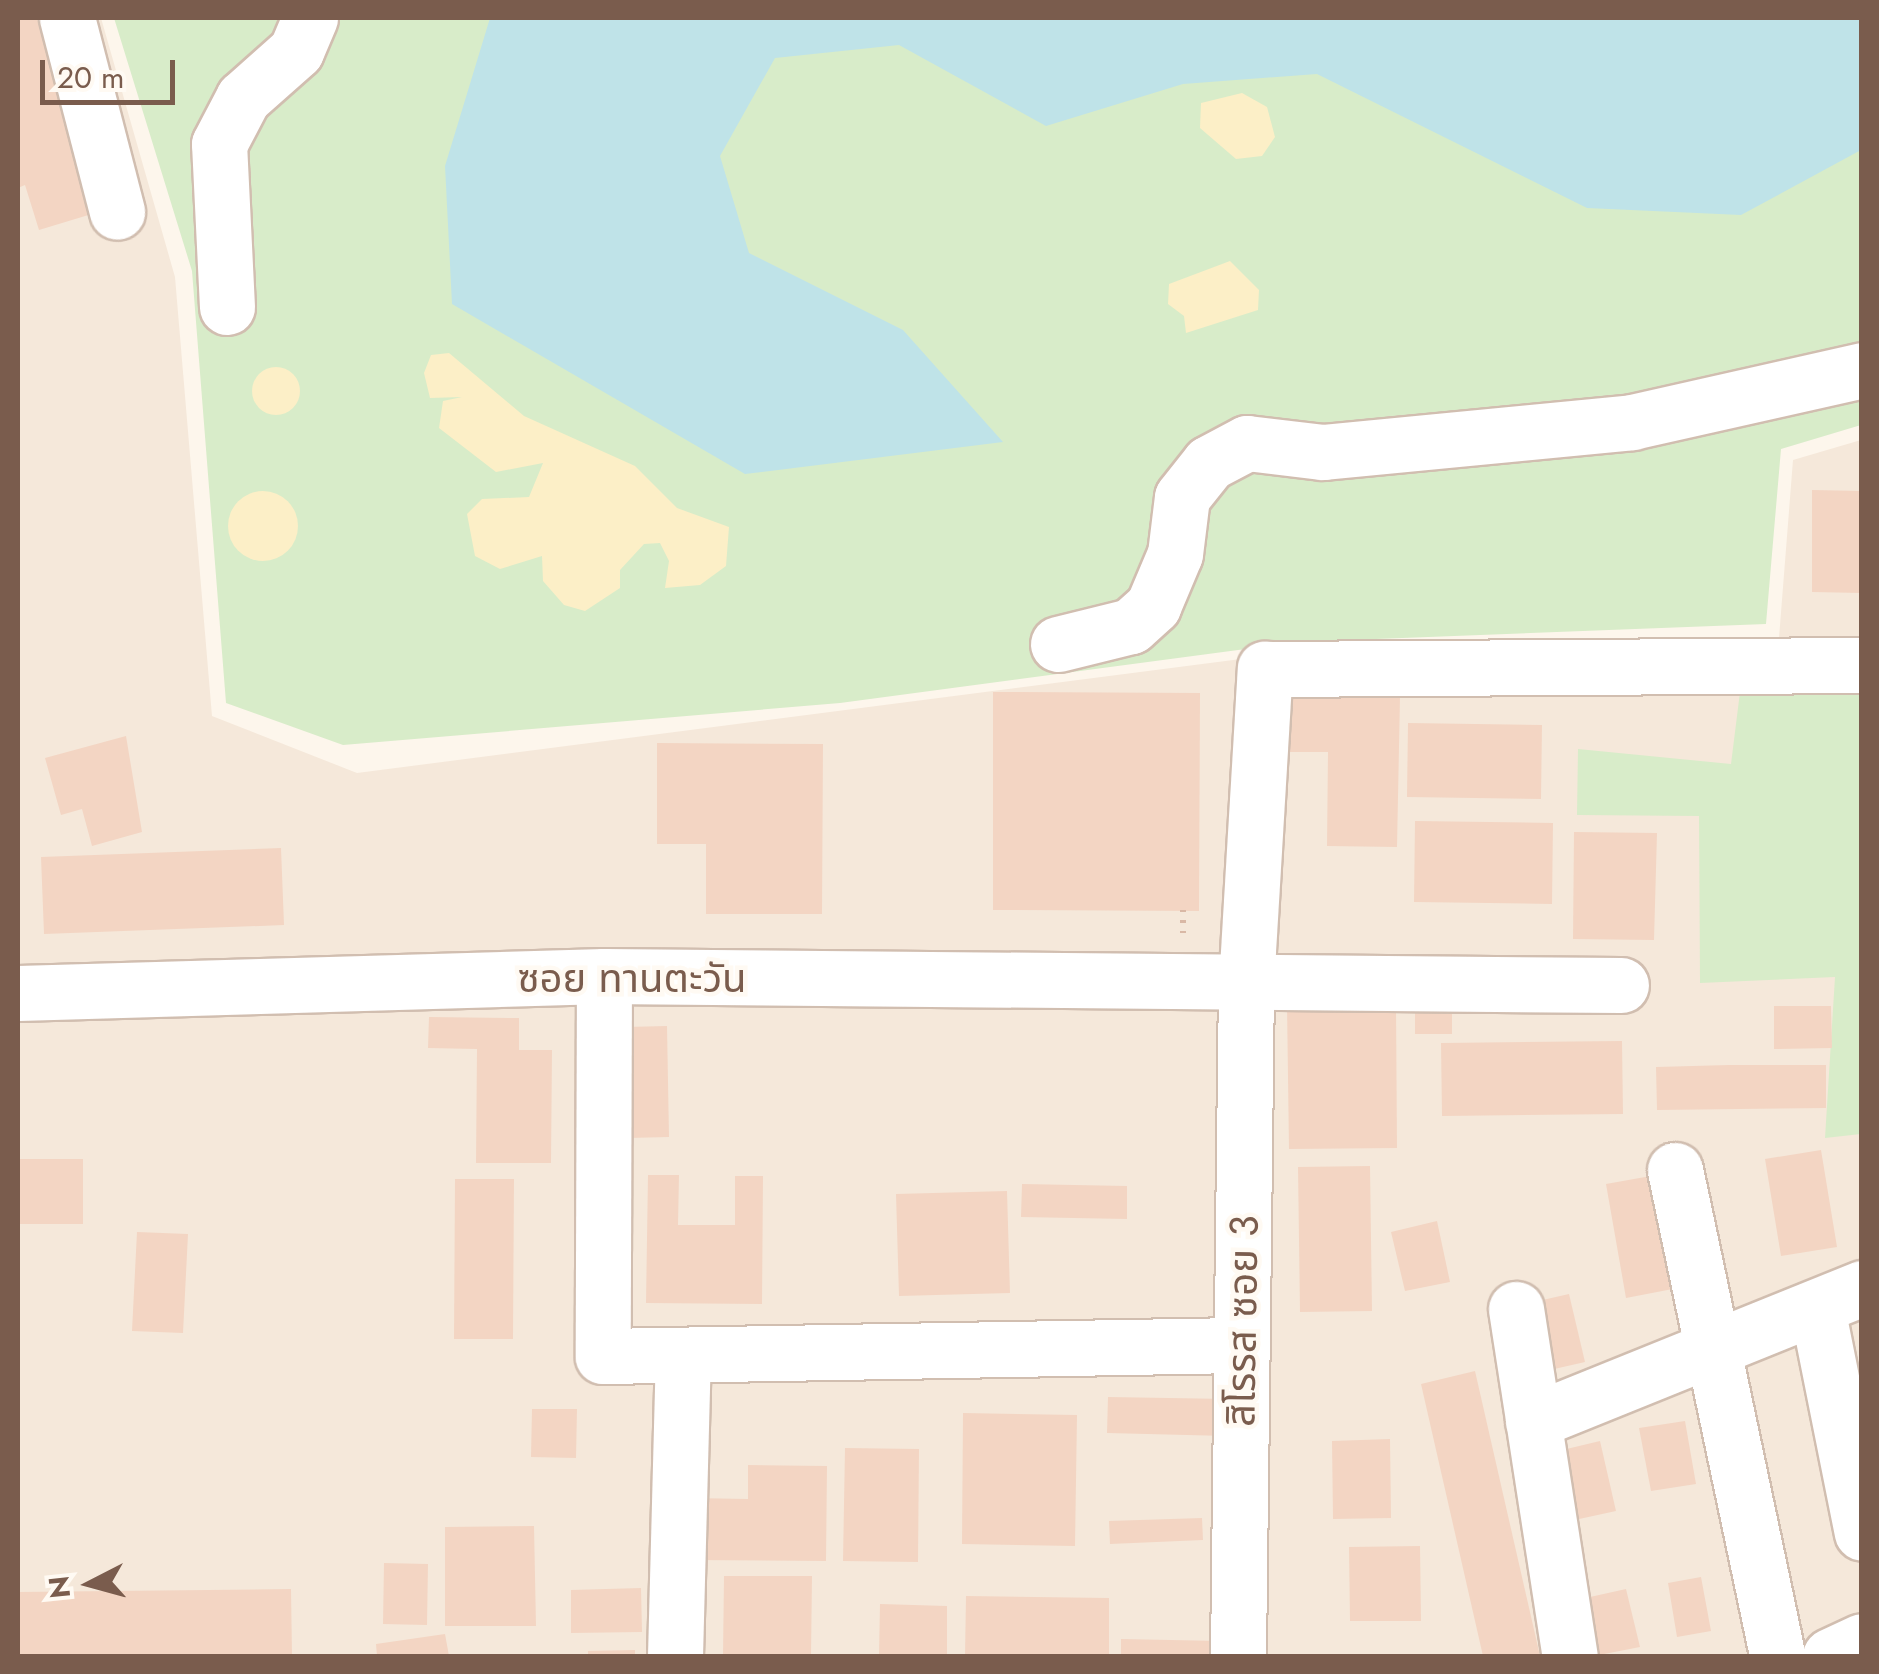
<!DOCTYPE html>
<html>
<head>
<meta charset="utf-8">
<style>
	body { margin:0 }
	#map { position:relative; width:1879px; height:1674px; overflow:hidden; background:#fdf6ec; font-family:Jost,"Noto Sans Thai",sans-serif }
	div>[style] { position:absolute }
	.residential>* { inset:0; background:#f5e8da }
	.green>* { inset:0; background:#d8ecc9 }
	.sand>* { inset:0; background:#fcefc7 }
	.round { border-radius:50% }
	.water>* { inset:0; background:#bfe3e8 }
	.building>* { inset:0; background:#f3d5c3 }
	.path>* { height:6px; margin-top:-3px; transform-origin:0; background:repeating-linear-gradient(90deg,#d9b8a5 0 2.5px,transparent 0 10.5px) }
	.roads { filter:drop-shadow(2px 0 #d1beb0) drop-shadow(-2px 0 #d1beb0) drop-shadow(0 2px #d1beb0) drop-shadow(0 -2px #d1beb0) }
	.minor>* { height:55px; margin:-27.5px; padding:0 27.5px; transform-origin:27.5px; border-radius:27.5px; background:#fff }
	span { translate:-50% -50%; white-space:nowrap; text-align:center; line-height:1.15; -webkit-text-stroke:9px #fffaf3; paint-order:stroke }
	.street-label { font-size:40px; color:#7a5c4d }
	.frame { position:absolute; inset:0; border:20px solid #7a5c4d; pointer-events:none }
	.north { position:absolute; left:40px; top:1534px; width:100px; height:100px; -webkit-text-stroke:8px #fffaf3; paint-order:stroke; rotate:264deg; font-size:28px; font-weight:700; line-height:40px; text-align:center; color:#7a5c4d }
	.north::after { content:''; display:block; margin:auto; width:35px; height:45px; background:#7a5c4d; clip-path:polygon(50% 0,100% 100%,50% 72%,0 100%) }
	.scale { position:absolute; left:40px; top:60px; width:135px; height:45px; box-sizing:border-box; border:5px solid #7a5c4d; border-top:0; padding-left:12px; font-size:30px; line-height:35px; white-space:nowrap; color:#7a5c4d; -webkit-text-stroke:8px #fffaf3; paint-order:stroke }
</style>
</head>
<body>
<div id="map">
	<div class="residential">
		<div style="clip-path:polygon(18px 18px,101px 18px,175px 277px,212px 716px,357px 773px,1295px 652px,1779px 638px,1793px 460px,1861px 440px,1861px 1656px,18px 1656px)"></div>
	</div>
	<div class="green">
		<div style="clip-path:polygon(114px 18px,1861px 18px,1861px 425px,1781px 449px,1766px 624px,1298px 642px,840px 703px,343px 745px,226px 703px,192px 271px)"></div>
		<div style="clip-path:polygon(1741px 684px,1861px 686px,1861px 1134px,1825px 1138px,1835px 977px,1700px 983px,1699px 816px,1577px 815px,1578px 749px,1731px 764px)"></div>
	</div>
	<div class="sand">
		<div style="clip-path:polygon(1242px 93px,1267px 107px,1275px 137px,1262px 156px,1236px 159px,1200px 128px,1201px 103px)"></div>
		<div style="clip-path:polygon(1230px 261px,1259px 290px,1258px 310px,1186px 333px,1184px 316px,1168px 304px,1169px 284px)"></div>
		<div style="clip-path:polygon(449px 353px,524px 416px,635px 466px,677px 508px,729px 527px,726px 566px,700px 585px,665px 588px,669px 561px,660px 543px,644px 544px,620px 570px,620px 588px,585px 611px,564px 605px,543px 581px,542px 556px,500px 569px,475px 556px,467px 514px,482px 499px,529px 497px,543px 463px,496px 472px,439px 428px,443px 401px,462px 397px,430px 398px,424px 373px,431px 355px)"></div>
		<div class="round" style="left:252px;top:367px;width:48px;height:48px"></div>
		<div class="round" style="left:228px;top:491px;width:70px;height:70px"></div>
	</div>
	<div class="water">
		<div style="clip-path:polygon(490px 18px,1861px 18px,1861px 150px,1741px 215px,1587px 208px,1317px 74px,1183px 84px,1046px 126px,899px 45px,775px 58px,720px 156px,749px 253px,903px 330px,1003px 442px,745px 474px,452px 304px,445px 166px)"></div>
	</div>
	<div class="building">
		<div style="clip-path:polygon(18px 18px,37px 18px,95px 213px,39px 230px,25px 185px,18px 188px)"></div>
		<div style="clip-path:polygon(1812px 490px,1862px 491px,1862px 593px,1812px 592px)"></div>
		<div style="clip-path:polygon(993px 692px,1200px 693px,1199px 911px,993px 910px)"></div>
		<div style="clip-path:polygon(1282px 695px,1400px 697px,1397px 847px,1327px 846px,1328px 752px,1280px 752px)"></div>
		<div style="clip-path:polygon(1408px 723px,1542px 725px,1541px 799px,1407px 797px)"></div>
		<div style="clip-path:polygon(126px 736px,142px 832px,92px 846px,82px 809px,61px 815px,45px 758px)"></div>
		<div style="clip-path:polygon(657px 743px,823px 744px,822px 914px,706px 914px,706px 844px,657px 844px)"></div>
		<div style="clip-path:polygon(1415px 821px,1553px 823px,1552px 904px,1414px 902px)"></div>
		<div style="clip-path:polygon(1574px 832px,1657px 833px,1654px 940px,1573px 939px)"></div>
		<div style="clip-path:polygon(281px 848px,284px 925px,44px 934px,41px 857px)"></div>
		<div style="clip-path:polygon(1452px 997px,1452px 1034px,1415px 1034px,1415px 998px)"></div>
		<div style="clip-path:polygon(1396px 1003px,1397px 1148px,1289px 1149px,1287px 1005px)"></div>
		<div style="clip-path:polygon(1774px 1006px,1831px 1006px,1832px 1048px,1774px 1049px)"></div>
		<div style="clip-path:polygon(429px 1017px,519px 1018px,519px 1050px,552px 1050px,551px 1163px,476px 1163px,477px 1049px,428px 1048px)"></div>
		<div style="clip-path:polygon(667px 1026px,669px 1137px,628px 1138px,626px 1027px)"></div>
		<div style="clip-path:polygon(1622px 1041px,1623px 1114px,1442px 1116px,1441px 1043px)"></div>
		<div style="clip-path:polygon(1729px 1065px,1826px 1065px,1826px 1108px,1657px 1110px,1656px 1067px)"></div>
		<div style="clip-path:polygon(1821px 1150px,1837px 1247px,1781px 1256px,1765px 1159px)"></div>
		<div style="clip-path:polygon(18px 1159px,83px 1159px,83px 1224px,18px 1224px)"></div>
		<div style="clip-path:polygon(1370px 1166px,1372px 1311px,1300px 1312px,1298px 1167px)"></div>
		<div style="clip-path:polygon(1662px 1174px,1683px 1287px,1626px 1298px,1606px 1184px)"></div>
		<div style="clip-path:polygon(648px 1175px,679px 1175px,678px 1225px,735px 1225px,735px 1176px,763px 1176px,762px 1304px,646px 1303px)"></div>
		<div style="clip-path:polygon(455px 1179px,514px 1179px,513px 1339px,454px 1339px)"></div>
		<div style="clip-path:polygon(1022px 1184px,1127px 1186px,1127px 1219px,1021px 1217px)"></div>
		<div style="clip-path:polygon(1007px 1191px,1010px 1293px,899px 1296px,896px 1194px)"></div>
		<div style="clip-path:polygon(1437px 1221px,1450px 1282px,1405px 1291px,1391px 1232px)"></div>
		<div style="clip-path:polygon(137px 1232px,188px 1234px,183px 1333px,132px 1331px)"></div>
		<div style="clip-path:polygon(1569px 1294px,1585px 1362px,1541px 1372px,1525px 1304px)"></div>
		<div style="clip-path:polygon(1475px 1371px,1540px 1656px,1483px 1656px,1421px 1384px)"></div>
		<div style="clip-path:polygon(1108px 1397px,1229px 1399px,1227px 1436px,1107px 1433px)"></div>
		<div style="clip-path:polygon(532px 1409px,577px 1409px,576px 1458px,531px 1457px)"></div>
		<div style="clip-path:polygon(963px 1413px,1077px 1415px,1075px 1546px,962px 1544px)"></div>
		<div style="clip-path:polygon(1685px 1421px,1696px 1484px,1651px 1491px,1639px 1428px)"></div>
		<div style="clip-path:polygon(1390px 1439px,1391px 1518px,1333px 1519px,1332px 1441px)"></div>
		<div style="clip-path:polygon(1600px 1441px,1616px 1511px,1570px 1521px,1554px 1452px)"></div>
		<div style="clip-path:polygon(845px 1448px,919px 1449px,918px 1562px,843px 1561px)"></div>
		<div style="clip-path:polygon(748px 1465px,827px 1466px,826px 1561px,692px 1560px,692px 1498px,748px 1499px)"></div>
		<div style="clip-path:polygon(1202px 1518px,1203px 1540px,1110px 1544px,1109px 1521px)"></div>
		<div style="clip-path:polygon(534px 1526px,536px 1626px,445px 1626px,445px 1527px)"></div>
		<div style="clip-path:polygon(1420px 1546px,1421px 1621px,1350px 1621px,1349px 1547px)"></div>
		<div style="clip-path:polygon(384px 1563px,428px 1564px,427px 1625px,383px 1624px)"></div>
		<div style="clip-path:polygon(724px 1576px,812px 1576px,811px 1656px,723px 1656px)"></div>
		<div style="clip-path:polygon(1701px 1577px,1711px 1631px,1677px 1637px,1668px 1583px)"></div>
		<div style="clip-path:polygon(641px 1588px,642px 1632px,571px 1633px,571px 1590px)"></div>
		<div style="clip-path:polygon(291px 1589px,292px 1656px,18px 1656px,18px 1592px)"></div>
		<div style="clip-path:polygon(1626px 1589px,1640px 1647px,1594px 1656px,1581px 1599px)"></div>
		<div style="clip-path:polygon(966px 1596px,1109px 1598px,1109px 1656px,965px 1656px)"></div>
		<div style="clip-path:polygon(880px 1604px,947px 1606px,947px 1656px,879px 1656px)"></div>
		<div style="clip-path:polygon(445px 1634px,449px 1656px,377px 1656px,376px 1644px)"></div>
		<div style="clip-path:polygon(1121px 1639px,1220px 1641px,1219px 1656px,1121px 1656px)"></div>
		<div style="clip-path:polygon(635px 1650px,635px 1656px,588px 1656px,588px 1651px)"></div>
	</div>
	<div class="path">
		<div style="left:1183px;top:933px;width:23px;rotate:-90deg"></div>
	</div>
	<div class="roads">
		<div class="minor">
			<div style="left:67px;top:18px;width:200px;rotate:75.5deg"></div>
			<div style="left:227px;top:307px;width:163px;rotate:-92.8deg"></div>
			<div style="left:219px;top:144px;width:52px;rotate:-62.4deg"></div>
			<div style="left:243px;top:98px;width:71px;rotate:-41.6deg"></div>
			<div style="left:296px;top:51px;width:36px;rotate:-67deg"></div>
			<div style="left:1058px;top:644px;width:75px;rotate:-13.9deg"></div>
			<div style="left:1131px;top:626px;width:30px;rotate:-42deg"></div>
			<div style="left:1153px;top:606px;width:56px;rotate:-67.1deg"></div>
			<div style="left:1175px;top:554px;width:57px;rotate:-83deg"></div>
			<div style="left:1182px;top:497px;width:43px;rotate:-51.5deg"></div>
			<div style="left:1209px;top:463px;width:43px;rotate:-27.8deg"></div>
			<div style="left:1247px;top:443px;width:77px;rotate:6.8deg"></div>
			<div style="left:1323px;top:452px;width:310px;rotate:-5.5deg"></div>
			<div style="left:1632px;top:422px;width:236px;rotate:-12.7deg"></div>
			<div style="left:604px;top:976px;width:380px;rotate:90.2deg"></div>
			<div style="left:603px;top:1356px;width:638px;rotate:-0.99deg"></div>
			<div style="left:18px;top:993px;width:586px;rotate:-1.66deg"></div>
			<div style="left:604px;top:976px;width:1017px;rotate:0.51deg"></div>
			<div style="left:1675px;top:1170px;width:497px;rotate:78.1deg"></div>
			<div style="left:1817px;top:1308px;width:229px;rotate:78.7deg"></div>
			<div style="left:1516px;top:1309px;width:351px;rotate:81.2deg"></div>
			<div style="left:1533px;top:1421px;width:355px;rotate:-22deg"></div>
			<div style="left:675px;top:1656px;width:297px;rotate:-88.5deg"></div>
			<div style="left:1238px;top:1656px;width:671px;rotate:-89.32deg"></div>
			<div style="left:1246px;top:985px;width:317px;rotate:-86.6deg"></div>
			<div style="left:1265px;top:669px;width:597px;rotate:-0.38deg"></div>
			<div style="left:1830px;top:1656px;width:35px;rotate:-25deg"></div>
		</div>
	</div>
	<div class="street-label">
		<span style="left:632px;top:978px">ซอย ทานตะวัน</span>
		<span style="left:1242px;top:1321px;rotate:-89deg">สิโรรส ซอย 3</span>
	</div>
	<div class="frame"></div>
	<div class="north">N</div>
	<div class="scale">20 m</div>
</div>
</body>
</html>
